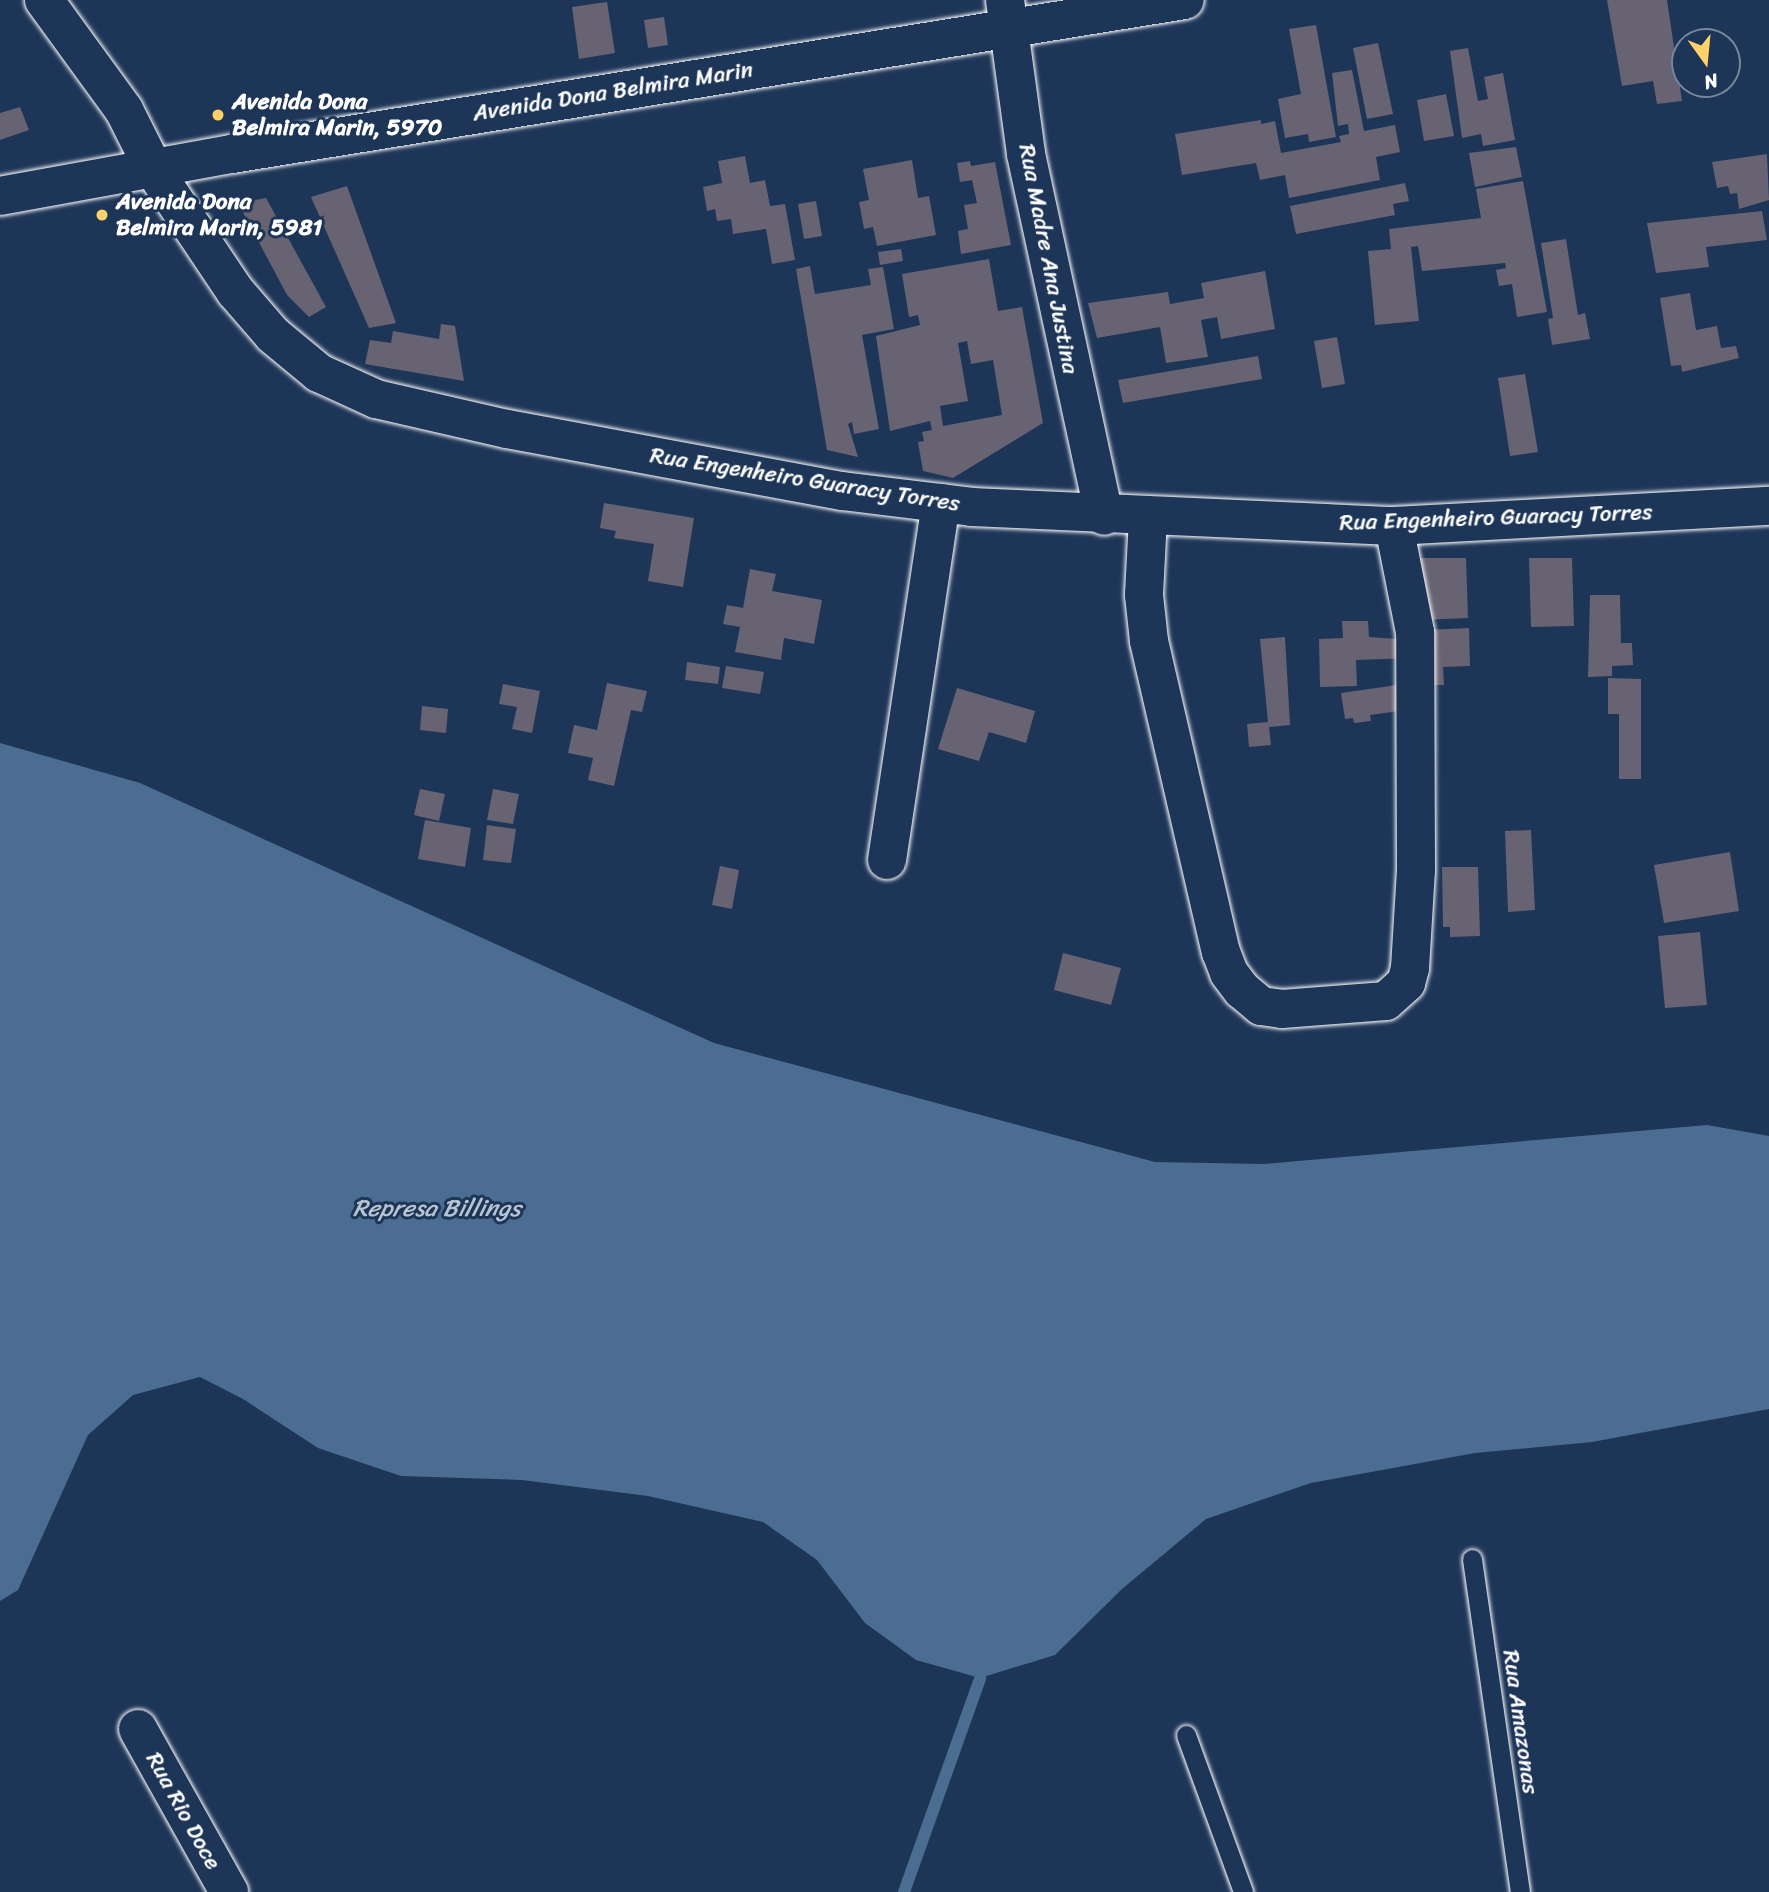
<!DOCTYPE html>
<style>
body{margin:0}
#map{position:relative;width:1769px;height:1892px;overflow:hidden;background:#1d3557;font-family:Sriracha,sans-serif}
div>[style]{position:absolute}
.water>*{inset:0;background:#4a6d91}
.stream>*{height:12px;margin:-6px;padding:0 6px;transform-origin:6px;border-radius:6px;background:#4a6d91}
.building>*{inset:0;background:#676373}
.roads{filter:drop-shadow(0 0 2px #fff) drop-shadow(0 0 2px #fff)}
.service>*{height:19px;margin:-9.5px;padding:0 9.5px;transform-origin:9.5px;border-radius:9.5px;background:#1d3557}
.minor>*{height:38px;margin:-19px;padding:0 19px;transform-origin:19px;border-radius:19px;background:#1d3557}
.secondary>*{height:38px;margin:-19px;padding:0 19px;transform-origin:19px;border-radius:19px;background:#1d3557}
.dots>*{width:19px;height:19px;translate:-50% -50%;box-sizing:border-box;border:4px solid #1d3557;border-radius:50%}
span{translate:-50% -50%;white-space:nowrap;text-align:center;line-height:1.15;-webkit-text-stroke:6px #1d3557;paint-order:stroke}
.street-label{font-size:23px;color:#fff}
.poi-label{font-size:23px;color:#fff;font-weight:700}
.left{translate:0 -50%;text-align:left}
.water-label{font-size:24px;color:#b7c5d3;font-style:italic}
.north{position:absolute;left:1671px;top:28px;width:70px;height:70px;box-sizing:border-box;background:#1d3557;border:2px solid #77869a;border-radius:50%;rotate:165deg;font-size:19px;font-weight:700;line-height:28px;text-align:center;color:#fff}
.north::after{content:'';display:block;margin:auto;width:24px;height:32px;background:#ffd166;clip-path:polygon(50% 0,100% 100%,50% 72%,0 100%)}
</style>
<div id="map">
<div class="water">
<i style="clip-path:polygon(0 743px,140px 783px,714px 1043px,1155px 1162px,1264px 1164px,1707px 1125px,1769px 1136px,1769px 1409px,1592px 1442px,1475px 1453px,1311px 1483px,1206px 1519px,1122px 1589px,1055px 1655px,980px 1678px,916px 1660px,865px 1623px,817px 1560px,763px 1522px,648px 1496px,522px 1480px,401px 1476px,318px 1448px,243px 1399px,200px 1377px,133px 1395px,88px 1435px,18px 1590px,0 1601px)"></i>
</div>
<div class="stream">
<i style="left:904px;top:1892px;width:227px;rotate:-70.4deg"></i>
</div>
<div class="building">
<i style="clip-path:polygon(1607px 0,1667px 0,1682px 101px,1657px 104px,1653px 81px,1622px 86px)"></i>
<i style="clip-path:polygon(607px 2px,615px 53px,579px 59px,572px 7px)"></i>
<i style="clip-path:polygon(664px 17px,668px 45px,648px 48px,644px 20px)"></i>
<i style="clip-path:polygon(1316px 25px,1336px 137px,1309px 142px,1308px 134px,1285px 138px,1278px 99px,1301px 94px,1289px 29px)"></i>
<i style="clip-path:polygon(1378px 43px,1393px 114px,1367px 119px,1353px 48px)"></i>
<i style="clip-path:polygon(1468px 48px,1478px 101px,1488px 99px,1484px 77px,1503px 73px,1515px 140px,1483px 146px,1481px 134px,1462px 138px,1450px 51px)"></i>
<i style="clip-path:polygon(1352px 70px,1364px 131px,1395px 125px,1400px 152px,1376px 157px,1380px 180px,1289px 198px,1285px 175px,1260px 180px,1256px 163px,1182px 175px,1175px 134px,1261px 120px,1261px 124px,1275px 121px,1281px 153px,1341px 142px,1339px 136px,1349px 134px,1348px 124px,1338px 126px,1332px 73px)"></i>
<i style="clip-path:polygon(1446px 94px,1454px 136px,1424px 141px,1417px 100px)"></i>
<i style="clip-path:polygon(20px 107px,29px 130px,0 140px,0 113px)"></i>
<i style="clip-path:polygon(1516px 147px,1522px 177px,1475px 187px,1469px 153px)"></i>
<i style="clip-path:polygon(1767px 154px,1769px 200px,1739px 209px,1737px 193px,1730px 194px,1728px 186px,1717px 188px,1712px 162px)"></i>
<i style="clip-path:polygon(745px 156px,750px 183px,765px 180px,770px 206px,785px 204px,795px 260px,772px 264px,766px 229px,733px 234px,731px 219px,717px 221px,715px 209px,707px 211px,703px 187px,722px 183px,718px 161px)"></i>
<i style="clip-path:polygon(912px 160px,918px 198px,929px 196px,936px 235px,877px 246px,873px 227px,864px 229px,859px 202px,869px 200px,863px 169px)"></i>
<i style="clip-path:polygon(970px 161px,971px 166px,995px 162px,1011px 245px,961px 254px,958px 231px,968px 229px,964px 205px,977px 203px,972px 180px,960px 182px,957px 163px)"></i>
<i style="clip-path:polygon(1523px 181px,1547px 312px,1517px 317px,1512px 284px,1499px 286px,1496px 270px,1506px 268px,1505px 263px,1422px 271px,1418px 246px,1411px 247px,1419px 321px,1375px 325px,1368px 251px,1391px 249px,1389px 229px,1481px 218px,1476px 189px)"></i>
<i style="clip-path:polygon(1405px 183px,1409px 201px,1393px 204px,1395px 215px,1296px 234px,1290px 206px)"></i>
<i style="clip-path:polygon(347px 186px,396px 323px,369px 328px,311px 197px)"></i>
<i style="clip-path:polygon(266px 198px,326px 307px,309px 317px,287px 295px,238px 203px)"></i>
<i style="clip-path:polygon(816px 201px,822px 236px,804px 239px,798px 204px)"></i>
<i style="clip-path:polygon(1762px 211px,1767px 240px,1706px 247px,1709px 267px,1656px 273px,1647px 223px)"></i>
<i style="clip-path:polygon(1566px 239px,1578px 315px,1585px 313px,1590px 339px,1552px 345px,1548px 319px,1553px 318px,1541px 243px)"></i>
<i style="clip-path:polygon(901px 249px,903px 261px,880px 265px,878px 252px)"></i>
<i style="clip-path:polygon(evenodd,989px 259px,998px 311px,1022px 307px,1043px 423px,953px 478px,923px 471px,918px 442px,924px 441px,922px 432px,932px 430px,930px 421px,890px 431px,876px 336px,920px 325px,918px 315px,909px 317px,902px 274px,989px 259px,967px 341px,971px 364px,993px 360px,1002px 415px,943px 426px,940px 406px,968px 401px,958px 343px,967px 341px)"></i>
<i style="clip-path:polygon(810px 266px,815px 294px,871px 285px,868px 269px,883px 267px,894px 329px,862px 335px,879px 429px,854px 434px,852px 422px,848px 424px,858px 457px,827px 450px,796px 269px)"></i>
<i style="clip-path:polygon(1265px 271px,1275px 329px,1221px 339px,1217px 317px,1201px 320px,1208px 357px,1166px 363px,1160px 327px,1097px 338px,1088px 303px,1168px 292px,1170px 304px,1204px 298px,1201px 283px)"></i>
<i style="clip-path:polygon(1690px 293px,1696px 330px,1717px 326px,1721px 348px,1736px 346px,1739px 358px,1682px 372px,1681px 365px,1671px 366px,1660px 298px)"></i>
<i style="clip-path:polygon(441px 324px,455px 326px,464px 381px,365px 364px,370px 340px,391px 343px,393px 331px,439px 339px)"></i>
<i style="clip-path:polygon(1337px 337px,1345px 384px,1322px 388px,1314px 341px)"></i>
<i style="clip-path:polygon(1258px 356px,1262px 379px,1123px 403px,1118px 380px)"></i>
<i style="clip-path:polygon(1525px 374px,1538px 452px,1510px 456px,1498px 378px)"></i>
<i style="clip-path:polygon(604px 503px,694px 518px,683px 587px,648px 581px,654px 544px,614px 538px,616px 531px,600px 528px)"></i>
<i style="clip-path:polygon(1418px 558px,1466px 558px,1468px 618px,1420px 620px)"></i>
<i style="clip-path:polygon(1529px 558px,1572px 558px,1574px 626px,1531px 627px)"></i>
<i style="clip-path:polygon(750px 569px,776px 574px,772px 591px,822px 600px,814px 644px,784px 638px,781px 660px,735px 652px,740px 627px,723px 624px,727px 605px,743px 608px)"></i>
<i style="clip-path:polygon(1590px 595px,1620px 595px,1621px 643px,1632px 643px,1633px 665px,1612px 666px,1612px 676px,1588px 677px)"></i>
<i style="clip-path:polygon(1342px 621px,1368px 621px,1369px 637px,1411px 640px,1412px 658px,1356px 660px,1357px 686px,1320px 687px,1319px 639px,1343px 638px)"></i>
<i style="clip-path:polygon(1469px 628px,1470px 666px,1443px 667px,1444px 685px,1428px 685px,1426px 630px)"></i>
<i style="clip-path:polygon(1285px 637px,1290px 725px,1269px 727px,1271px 745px,1249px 747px,1247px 724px,1268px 722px,1260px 639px)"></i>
<i style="clip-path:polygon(687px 662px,720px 667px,718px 684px,685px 680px)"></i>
<i style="clip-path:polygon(726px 666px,764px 672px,760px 694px,722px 688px)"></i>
<i style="clip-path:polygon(1608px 678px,1641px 679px,1641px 779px,1619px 779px,1619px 714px,1608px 714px)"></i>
<i style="clip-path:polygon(607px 683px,647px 691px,642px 712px,631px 710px,614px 786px,588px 780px,593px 758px,568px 753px,574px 725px,597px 730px)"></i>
<i style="clip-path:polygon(503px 684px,540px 691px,532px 733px,512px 729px,517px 707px,499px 704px)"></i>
<i style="clip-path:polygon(1397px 685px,1399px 711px,1370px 715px,1371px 721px,1354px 723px,1353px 718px,1345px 719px,1341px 693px)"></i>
<i style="clip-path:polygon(957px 688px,1035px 711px,1026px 743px,989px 732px,979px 761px,938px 749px)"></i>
<i style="clip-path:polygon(422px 706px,448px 709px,446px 733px,420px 730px)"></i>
<i style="clip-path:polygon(420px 789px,445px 794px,439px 821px,414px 815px)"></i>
<i style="clip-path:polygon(493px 789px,519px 794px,513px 824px,487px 820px)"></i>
<i style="clip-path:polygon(425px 820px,471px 828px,465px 867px,418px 859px)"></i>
<i style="clip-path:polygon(487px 825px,516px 829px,511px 863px,483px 860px)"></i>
<i style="clip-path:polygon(1531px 830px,1535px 910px,1508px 912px,1505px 831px)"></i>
<i style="clip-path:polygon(1730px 852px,1739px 911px,1664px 923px,1654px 865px)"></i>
<i style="clip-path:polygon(720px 866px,739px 870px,732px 909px,712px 905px)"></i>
<i style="clip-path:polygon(1442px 867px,1478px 867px,1480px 936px,1450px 937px,1450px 927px,1443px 927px)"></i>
<i style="clip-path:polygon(1700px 932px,1707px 1005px,1665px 1008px,1658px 936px)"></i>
<i style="clip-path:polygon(1063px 953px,1121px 968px,1111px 1005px,1054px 990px)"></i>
</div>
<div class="roads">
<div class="service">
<i style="left:1472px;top:1559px;width:336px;rotate:81.8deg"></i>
<i style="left:1186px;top:1735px;width:167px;rotate:70deg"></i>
</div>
<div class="minor">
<i style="left:44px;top:0;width:136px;rotate:54deg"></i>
<i style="left:124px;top:110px;width:67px;rotate:63.4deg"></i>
<i style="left:154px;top:170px;width:146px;rotate:56.2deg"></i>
<i style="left:235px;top:291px;width:58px;rotate:49.2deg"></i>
<i style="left:273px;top:335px;width:60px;rotate:39.6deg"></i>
<i style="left:319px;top:373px;width:63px;rotate:24.5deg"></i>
<i style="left:376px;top:399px;width:134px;rotate:12.9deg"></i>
<i style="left:507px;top:429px;width:341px;rotate:10.5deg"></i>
<i style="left:842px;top:491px;width:131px;rotate:7deg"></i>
<i style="left:972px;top:507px;width:422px;rotate:2.6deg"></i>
<i style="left:1394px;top:526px;width:376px;rotate:-3.1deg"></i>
<i style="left:1005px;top:0;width:155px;rotate:82.2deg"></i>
<i style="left:1026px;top:154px;width:370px;rotate:77.8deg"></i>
<i style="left:1148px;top:518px;width:77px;rotate:93deg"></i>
<i style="left:1144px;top:595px;width:46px;rotate:83.8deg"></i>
<i style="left:1149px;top:641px;width:319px;rotate:77deg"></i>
<i style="left:1221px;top:952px;width:22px;rotate:69deg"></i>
<i style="left:1229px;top:973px;width:21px;rotate:53deg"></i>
<i style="left:1242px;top:990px;width:25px;rotate:40deg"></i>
<i style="left:1261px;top:1006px;width:21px;rotate:8deg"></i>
<i style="left:1282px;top:1009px;width:104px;rotate:-4.4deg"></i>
<i style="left:1386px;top:1001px;width:27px;rotate:-42deg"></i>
<i style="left:1406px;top:983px;width:16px;rotate:-75deg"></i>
<i style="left:1410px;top:968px;width:98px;rotate:-86.5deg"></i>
<i style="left:1416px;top:870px;width:238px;rotate:-90.2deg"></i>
<i style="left:1415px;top:632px;width:108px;rotate:-101.2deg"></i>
<i style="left:887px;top:860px;width:361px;rotate:-81.4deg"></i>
<i style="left:138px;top:1729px;width:187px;rotate:60.8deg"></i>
</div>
<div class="secondary">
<i style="left:0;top:196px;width:236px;rotate:-10.3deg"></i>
<i style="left:232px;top:154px;width:965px;rotate:-9.18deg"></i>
</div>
</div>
<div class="dots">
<i style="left:218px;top:115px;background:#ffd166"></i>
<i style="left:102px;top:215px;background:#ffd166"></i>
</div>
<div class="street-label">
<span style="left:613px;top:92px;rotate:-9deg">Avenida Dona Belmira Marin</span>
<span style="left:1048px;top:259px;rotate:79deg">Rua Madre Ana Justina</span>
<span style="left:805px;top:480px;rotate:9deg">Rua Engenheiro Guaracy Torres</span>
<span style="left:1496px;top:518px;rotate:-2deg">Rua Engenheiro Guaracy Torres</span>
<span style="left:1520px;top:1722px;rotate:82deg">Rua Amazonas</span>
<span style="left:183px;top:1811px;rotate:61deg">Rua Rio Doce</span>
</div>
<div class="poi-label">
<span class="left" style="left:232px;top:115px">Avenida Dona<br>Belmira Marin, 5970</span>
<span class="left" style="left:116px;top:215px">Avenida Dona<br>Belmira Marin, 5981</span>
</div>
<div class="water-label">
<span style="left:437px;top:1209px">Represa Billings</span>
</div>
<div class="north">N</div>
</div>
